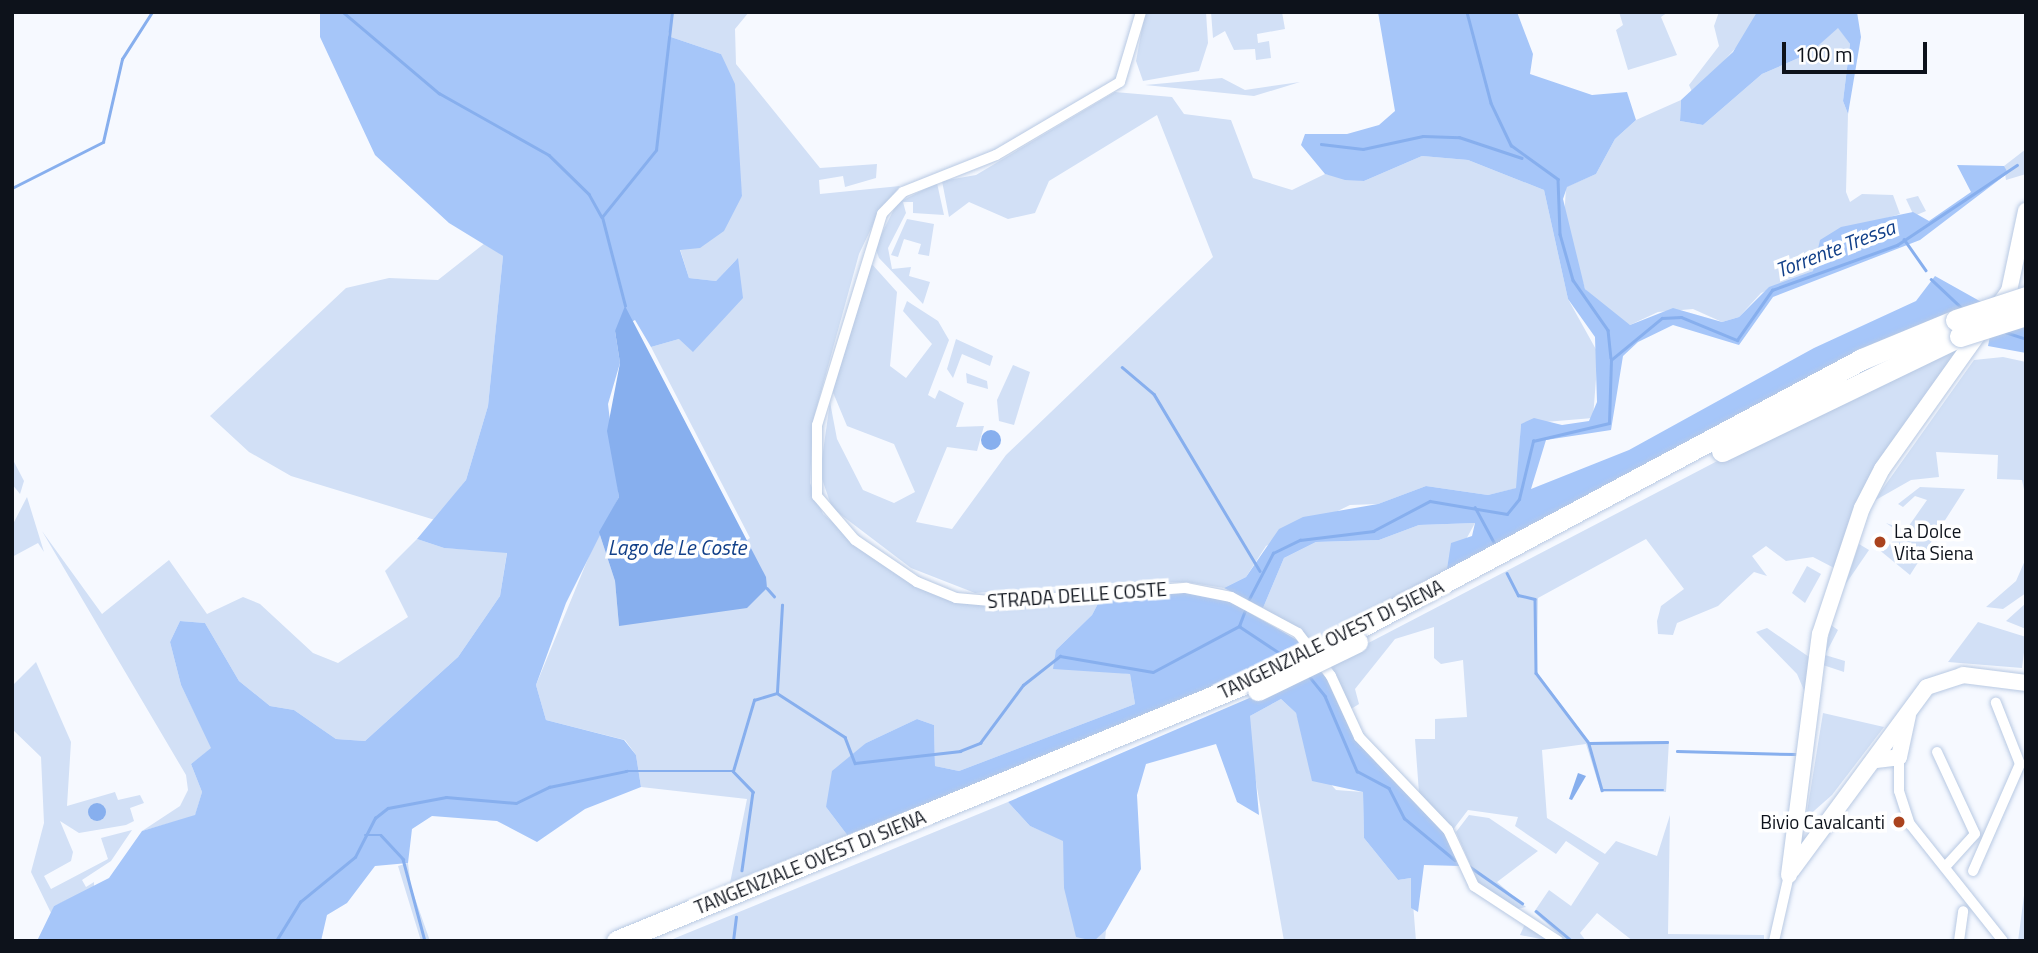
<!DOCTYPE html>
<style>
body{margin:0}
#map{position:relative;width:2038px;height:953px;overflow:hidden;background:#f6f9ff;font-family:"Titillium Web",sans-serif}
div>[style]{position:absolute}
.green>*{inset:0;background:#d2e0f6}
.forest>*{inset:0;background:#a6c6f9}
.water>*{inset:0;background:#87afee}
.round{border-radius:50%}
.stream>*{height:2.5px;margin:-1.25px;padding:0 1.25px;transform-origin:1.25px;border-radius:1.25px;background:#87afee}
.roads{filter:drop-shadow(0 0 2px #b8c9e3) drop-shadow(0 0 2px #b8c9e3)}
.street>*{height:10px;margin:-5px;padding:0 5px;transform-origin:5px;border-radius:5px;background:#fff}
.secondary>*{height:16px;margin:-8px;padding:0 8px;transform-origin:8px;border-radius:8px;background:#fff}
.highway>*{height:21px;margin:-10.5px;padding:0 10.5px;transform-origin:10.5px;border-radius:10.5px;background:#fff}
.bridges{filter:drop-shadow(0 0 2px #b8c9e3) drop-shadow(0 0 2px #b8c9e3)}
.highway-bridge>*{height:21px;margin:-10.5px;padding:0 10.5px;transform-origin:10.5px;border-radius:10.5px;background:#fff}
.dots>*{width:19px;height:19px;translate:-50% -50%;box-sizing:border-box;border:4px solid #fff;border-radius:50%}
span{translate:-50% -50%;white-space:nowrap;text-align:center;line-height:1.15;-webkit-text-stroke:7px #fff;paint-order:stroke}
.poi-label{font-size:19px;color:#0d121b}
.left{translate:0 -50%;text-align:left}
.right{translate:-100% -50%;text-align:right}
.street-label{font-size:19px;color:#0d121b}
.water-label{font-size:21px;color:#124089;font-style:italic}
.frame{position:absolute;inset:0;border:14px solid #0d121b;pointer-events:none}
.scale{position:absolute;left:1782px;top:42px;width:145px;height:32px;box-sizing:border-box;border:4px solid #0d121b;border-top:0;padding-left:9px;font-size:21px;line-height:24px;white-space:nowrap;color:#0d121b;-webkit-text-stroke:5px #fff;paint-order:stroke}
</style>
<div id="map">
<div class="green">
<i style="clip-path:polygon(674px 12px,749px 12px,735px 29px,736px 64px,820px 168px,877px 164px,876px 178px,845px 187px,843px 176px,819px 180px,820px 194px,900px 186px,879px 212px,859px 254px,813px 421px,810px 483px,823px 514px,885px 566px,946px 599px,1103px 594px,1092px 615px,1056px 650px,1102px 670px,1130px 674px,1135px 704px,959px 771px,935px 766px,934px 725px,917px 719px,866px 743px,826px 807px,851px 840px,729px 888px,747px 799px,641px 787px,636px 755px,625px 740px,546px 720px,536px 685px,599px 532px,615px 581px,619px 626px,750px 538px,651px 347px,679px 339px,737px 259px,716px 281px,689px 278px,680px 249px,742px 196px,721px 54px,668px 36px)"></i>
<i style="clip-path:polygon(1145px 12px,1206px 12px,1208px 43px,1199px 71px,1143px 81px,1136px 61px)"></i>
<i style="clip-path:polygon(1211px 12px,1282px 12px,1285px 29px,1257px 34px,1258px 43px,1269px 41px,1271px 58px,1256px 60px,1255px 49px,1234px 50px,1225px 31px,1213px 38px)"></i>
<i style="clip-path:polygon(1619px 12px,1668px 12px,1661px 17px,1677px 55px,1628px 70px,1616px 30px,1623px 25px)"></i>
<i style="clip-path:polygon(1719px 12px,1757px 12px,1745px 38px,1693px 94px,1689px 85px,1719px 46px,1714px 26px)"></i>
<i style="clip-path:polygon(1838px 27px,1850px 44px,1843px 101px,1848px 114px,1846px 192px,1850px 202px,1862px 194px,1893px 195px,1900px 214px,1863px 225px,1821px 255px,1813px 271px,1761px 293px,1739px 317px,1722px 322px,1693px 309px,1658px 312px,1630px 325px,1620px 322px,1585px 289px,1564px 221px,1566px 187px,1596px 174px,1615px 139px,1636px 120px,1681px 100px,1680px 121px,1703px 125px,1762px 74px,1810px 53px)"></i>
<i style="clip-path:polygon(1222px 78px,1245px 90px,1300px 82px,1254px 96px,1145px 85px)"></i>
<i style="clip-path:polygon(1115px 92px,1172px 97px,1184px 114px,1231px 120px,1253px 178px,1292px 190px,1325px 174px,1364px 181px,1422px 156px,1468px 160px,1544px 190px,1568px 299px,1598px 353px,1593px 418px,1521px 424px,1517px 488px,1488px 495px,1426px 486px,1378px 504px,1350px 505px,1266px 546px,1246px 577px,1224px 588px,1186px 582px,1100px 583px,975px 593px,911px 568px,832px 508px,820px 473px,830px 402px,837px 439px,863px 490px,894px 503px,915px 492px,894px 444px,847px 426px,832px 390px,870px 262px,897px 292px,890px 366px,906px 378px,932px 344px,903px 311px,907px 301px,938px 321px,949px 340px,928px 395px,935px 399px,939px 390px,964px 403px,956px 427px,984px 426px,977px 451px,947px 447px,916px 522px,952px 529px,1006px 455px,1213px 257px,1157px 115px,1049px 181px,1035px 213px,1008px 219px,969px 202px,949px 217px,942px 181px,976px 175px)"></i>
<i style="clip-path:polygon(2026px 149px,2026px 174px,2006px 180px,2004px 166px)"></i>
<i style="clip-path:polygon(937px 183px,944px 215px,913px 213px,913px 202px,903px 202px,906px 213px,888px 248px,892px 269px,911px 267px,909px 276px,930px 282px,923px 304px,879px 258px,875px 247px,897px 203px)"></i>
<i style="clip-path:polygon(1918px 196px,1926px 211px,1914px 216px,1906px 199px)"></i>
<i style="clip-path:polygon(907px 219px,934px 224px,929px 256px,918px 254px,921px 244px,904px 239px,898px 257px,891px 255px)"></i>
<i style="clip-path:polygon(485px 243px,503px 256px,488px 406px,466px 480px,435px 520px,291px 476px,249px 452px,210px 416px,346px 288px,389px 278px,438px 280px)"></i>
<i style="clip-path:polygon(1974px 337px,1876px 467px,1838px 570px,1813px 557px,1786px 561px,1766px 546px,1752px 556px,1767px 576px,1754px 572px,1718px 606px,1677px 623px,1673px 635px,1658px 634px,1657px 621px,1661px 606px,1684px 589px,1646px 539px,1538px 598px,1537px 672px,1589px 742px,1669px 741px,1666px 792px,1601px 792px,1586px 744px,1542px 750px,1547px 818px,1605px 854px,1616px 841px,1657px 856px,1670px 815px,1668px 934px,1764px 935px,1764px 941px,1633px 941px,1597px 913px,1580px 933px,1586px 941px,1566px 941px,1534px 912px,1549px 890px,1571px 906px,1599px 863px,1566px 841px,1556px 854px,1515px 826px,1518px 817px,1468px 810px,1452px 831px,1419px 793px,1415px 739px,1435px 739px,1435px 719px,1467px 717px,1463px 660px,1441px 664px,1434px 658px,1434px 627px,1395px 639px,1355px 689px,1359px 704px,1351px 709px,1330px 663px,1727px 456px)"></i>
<i style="clip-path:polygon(956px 339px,993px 356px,990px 366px,962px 354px,953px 378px,947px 369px)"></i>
<i style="clip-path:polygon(2003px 357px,2026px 362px,2026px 499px,2022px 480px,1997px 479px,1998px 455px,1936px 452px,1939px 477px,1911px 480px,1874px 501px,1974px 360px)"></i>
<i style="clip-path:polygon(1013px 365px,1030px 372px,1014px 425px,999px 421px,997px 400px)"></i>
<i style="clip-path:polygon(966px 373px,987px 381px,988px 389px,967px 383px)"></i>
<i style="clip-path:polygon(12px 458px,24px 481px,20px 494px,12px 484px)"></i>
<i style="clip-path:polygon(1920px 487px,1965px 489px,1910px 575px,1872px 544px,1883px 551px,1892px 542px,1899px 532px,1886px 523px,1906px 530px,1927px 500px,1915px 496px,1903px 507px,1898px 504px)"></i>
<i style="clip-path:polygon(27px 497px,44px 552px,38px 543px,12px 557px,12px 526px)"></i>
<i style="clip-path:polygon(1475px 523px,1446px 576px,1316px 643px,1263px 608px,1284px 558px,1316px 542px,1379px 540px,1419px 525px)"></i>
<i style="clip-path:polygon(42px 531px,102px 614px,169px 560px,207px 614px,243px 597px,260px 604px,313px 653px,338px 663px,408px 617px,385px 571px,417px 539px,444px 548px,507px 552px,500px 596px,458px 657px,365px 741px,336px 739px,294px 710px,270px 706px,239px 681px,205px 623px,180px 621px,170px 642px,181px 685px,212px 748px,191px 764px,202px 792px,195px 816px,142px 831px,180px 806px,188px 790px,186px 775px)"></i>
<i style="clip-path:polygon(1859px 544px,1869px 550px,1845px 585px)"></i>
<i style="clip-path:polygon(2026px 558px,2026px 593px,2003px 609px,1986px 607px,2016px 581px)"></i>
<i style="clip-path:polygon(1807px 566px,1821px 574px,1805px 603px,1792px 593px)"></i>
<i style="clip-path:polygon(2026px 603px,2026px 629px,2006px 621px)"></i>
<i style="clip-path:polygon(1978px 622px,2026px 637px,2022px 668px,1948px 662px)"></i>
<i style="clip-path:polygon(1831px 625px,1838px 630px,1825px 655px,1845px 661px,1844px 672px,1823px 665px)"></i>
<i style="clip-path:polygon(1767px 628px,1812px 659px,1806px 695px,1797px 674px,1756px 632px)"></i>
<i style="clip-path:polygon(36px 662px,71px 742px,67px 806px,115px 792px,118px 800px,140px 795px,144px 803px,130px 808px,134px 821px,126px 825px,79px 833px,60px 821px,73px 852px,71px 861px,44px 876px,51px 889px,108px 859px,101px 838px,132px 830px,111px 861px,82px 880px,86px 887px,94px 882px,94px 888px,54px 906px,52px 915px,31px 872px,44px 823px,41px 757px,12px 729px,12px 686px)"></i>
<i style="clip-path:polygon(1281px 699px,1296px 713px,1313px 765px,1336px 790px,1363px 792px,1364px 838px,1398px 880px,1411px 878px,1416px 941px,1284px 941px,1250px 748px,1250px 716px)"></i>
<i style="clip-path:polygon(1823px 713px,1884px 727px,1832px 795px,1806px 818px)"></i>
<i style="clip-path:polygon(1008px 802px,1030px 826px,1063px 840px,1069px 904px,1094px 940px,1106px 930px,1105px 941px,668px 941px)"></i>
<i style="clip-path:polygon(1469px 815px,1489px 818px,1538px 851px,1497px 882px,1526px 907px,1517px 909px,1480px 887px,1456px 832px)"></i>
<i style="clip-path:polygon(408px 863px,411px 887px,430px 941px,421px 941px,398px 866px)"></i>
<i style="clip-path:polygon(2026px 880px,2026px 941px,2018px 941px,2020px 926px)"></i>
<i style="clip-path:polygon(1525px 924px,1552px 941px,1520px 935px)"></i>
</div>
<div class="forest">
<i style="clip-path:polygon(320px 12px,674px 12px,668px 36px,721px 54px,735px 84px,742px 196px,724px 231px,700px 248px,680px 250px,689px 278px,716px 281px,738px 258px,743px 298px,693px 352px,679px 339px,651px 347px,635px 320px,615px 331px,620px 363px,608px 404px,619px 497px,566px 603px,536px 685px,546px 720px,624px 740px,636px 755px,641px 787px,585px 809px,537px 842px,497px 821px,432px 816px,412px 829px,408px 863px,375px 866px,347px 903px,327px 915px,321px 941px,37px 941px,54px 906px,109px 878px,142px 831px,195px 815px,202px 792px,191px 764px,211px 748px,181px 685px,170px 642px,180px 621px,205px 623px,239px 681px,270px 706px,294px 710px,336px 739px,365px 741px,458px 657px,500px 596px,507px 553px,444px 548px,417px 539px,466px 480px,488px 406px,503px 256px,449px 223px,375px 155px,320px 37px)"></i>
<i style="clip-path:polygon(1378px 12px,1517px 12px,1533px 54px,1530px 74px,1592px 95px,1627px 92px,1636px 120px,1615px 139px,1596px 174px,1567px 187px,1563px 199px,1585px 289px,1630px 325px,1673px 308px,1722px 322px,1739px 317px,1769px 287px,1813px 271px,1820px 240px,1841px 227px,1913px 212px,1929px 221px,1971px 192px,1957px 165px,2004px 166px,2008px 173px,1920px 240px,1773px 297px,1739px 345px,1673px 325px,1638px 342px,1623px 356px,1611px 430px,1546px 440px,1531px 489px,1629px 450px,1814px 348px,1916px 301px,1935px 276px,1985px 304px,1446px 576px,1451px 543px,1472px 536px,1475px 523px,1419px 525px,1379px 540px,1316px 542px,1284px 558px,1263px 608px,1224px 588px,1246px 577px,1279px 529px,1303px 517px,1378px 504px,1426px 486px,1488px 495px,1516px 488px,1521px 424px,1534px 418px,1562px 425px,1589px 421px,1597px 402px,1595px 337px,1568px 299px,1544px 190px,1468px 160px,1422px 156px,1364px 181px,1345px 180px,1325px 174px,1301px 145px,1305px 134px,1347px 134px,1379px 125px,1395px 111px)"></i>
<i style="clip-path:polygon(1757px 12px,1857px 12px,1861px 37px,1848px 114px,1843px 101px,1850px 44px,1838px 28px,1810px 53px,1762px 74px,1703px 125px,1680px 121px,1681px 100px,1733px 52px)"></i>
<i style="clip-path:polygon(2026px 321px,2026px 353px,1988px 346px,1990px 336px)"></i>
<i style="clip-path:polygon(1186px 591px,1222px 597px,1309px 647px,851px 840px,826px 807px,832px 771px,866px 743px,917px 719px,934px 725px,935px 766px,959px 771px,1135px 704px,1130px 674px,1053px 669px,1056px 650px,1092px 615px,1103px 594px)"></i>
<i style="clip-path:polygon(1321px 667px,1355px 740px,1444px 832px,1460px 866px,1424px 865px,1418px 912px,1411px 908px,1411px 878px,1398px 880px,1364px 838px,1363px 792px,1312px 781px,1296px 713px,1281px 699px,1250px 716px,1259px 815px,1237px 802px,1216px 744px,1146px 764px,1137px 795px,1141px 869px,1106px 930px,1094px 941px,1076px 937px,1064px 888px,1063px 841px,1030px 826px,1008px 802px)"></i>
</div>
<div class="water">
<i style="clip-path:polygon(625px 306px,766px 577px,767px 588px,747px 608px,619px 626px,615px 581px,599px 532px,619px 497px,607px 431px,620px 363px,615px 331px)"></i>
<i class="round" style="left:981px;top:430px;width:20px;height:20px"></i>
<i style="clip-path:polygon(1578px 773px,1586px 776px,1572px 800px,1569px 799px)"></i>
<i class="round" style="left:88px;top:803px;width:18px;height:18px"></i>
</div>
<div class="stream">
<i style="left:343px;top:12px;width:126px;rotate:40.2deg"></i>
<i style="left:439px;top:93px;width:126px;rotate:29.4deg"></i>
<i style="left:549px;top:155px;width:56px;rotate:44.3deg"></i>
<i style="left:589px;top:194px;width:26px;rotate:61deg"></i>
<i style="left:1467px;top:12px;width:94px;rotate:75.2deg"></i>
<i style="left:1491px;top:103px;width:47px;rotate:64.5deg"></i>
<i style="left:1511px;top:145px;width:58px;rotate:35.9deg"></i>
<i style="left:1558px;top:179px;width:55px;rotate:87.9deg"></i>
<i style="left:1560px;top:234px;width:48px;rotate:74.2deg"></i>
<i style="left:1573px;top:280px;width:61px;rotate:55deg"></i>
<i style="left:1608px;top:330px;width:28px;rotate:84deg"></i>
<i style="left:1321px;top:144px;width:42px;rotate:6.8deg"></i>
<i style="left:1363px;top:149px;width:61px;rotate:-12.2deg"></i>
<i style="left:1423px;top:136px;width:36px;rotate:2deg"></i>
<i style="left:1459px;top:137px;width:66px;rotate:18.4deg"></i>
<i style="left:12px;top:188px;width:102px;rotate:-26.8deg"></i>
<i style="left:103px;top:142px;width:85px;rotate:-77.1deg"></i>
<i style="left:122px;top:59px;width:56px;rotate:-57.4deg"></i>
<i style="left:1904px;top:239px;width:38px;rotate:55deg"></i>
<i style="left:1931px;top:279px;width:44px;rotate:43.2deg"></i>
<i style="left:625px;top:306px;width:92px;rotate:-104.5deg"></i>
<i style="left:602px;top:217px;width:86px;rotate:-51.1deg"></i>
<i style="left:656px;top:150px;width:139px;rotate:-83.4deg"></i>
<i style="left:2002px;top:331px;width:25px;rotate:18deg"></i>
<i style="left:1122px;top:367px;width:42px;rotate:40.2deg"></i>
<i style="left:1154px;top:394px;width:206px;rotate:59.1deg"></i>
<i style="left:1475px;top:507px;width:42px;rotate:61.6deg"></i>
<i style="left:1507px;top:573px;width:25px;rotate:63deg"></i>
<i style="left:1518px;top:595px;width:17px;rotate:13deg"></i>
<i style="left:1535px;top:599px;width:74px;rotate:89.2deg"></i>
<i style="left:1536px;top:673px;width:88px;rotate:52.9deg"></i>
<i style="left:1589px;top:743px;width:78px;rotate:-0.7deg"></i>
<i style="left:767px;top:588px;width:11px;rotate:49deg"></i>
<i style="left:1248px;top:601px;width:54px;rotate:-62.5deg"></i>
<i style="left:1273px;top:553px;width:30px;rotate:-26deg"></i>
<i style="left:1300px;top:540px;width:74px;rotate:-7deg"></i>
<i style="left:1373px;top:531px;width:64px;rotate:-27.8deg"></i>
<i style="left:1430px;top:501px;width:78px;rotate:9.6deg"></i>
<i style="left:1507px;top:514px;width:19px;rotate:-51deg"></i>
<i style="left:1519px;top:499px;width:60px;rotate:-76.4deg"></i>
<i style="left:1533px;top:441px;width:78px;rotate:-13.3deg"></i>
<i style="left:1609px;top:423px;width:63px;rotate:-88.2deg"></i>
<i style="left:1611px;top:360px;width:66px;rotate:-39.5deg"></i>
<i style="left:1662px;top:318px;width:19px;rotate:-3deg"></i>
<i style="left:1681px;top:317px;width:61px;rotate:22.3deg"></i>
<i style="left:1737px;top:340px;width:61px;rotate:-55deg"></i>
<i style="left:1772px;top:290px;width:133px;rotate:-19.8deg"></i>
<i style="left:1897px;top:245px;width:144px;rotate:-33.7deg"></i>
<i style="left:1239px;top:626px;width:65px;rotate:33.7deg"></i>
<i style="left:1309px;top:676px;width:26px;rotate:51deg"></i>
<i style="left:1325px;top:696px;width:82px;rotate:66.9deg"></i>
<i style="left:1357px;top:771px;width:36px;rotate:28deg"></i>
<i style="left:1389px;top:788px;width:34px;rotate:63deg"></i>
<i style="left:1404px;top:818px;width:66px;rotate:39.5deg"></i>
<i style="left:777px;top:692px;width:87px;rotate:-86.7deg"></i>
<i style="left:1589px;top:744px;width:48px;rotate:74.2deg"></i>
<i style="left:1602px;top:790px;width:61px"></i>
<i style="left:1677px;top:751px;width:118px;rotate:1.5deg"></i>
<i style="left:733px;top:771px;width:29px;rotate:46deg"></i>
<i style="left:753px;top:792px;width:79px;rotate:98deg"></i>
<i style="left:365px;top:835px;width:16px"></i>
<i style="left:381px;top:835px;width:33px;rotate:47deg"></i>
<i style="left:403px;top:859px;width:85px;rotate:75deg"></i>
<i style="left:1469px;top:866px;width:65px;rotate:34.9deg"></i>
<i style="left:1536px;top:911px;width:47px;rotate:39.8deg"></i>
<i style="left:276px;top:941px;width:46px;rotate:-58.4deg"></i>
<i style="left:300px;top:902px;width:71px;rotate:-39.3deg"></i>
<i style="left:355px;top:857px;width:44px;rotate:-62.9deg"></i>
<i style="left:375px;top:818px;width:16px;rotate:-38deg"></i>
<i style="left:388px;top:808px;width:59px;rotate:-10.7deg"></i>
<i style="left:446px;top:797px;width:70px;rotate:4.9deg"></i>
<i style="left:516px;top:803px;width:37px;rotate:-26deg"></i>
<i style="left:549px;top:787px;width:79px;rotate:-11.7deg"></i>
<i style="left:626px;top:771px;width:107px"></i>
<i style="left:733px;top:771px;width:74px;rotate:-73.5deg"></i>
<i style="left:754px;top:700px;width:24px;rotate:-17deg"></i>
<i style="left:777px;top:693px;width:81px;rotate:32.9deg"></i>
<i style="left:845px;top:737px;width:28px;rotate:69deg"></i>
<i style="left:855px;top:763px;width:106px;rotate:-6.5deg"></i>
<i style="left:960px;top:751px;width:22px;rotate:-22deg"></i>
<i style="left:980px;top:743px;width:72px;rotate:-53.4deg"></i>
<i style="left:1023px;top:685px;width:47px;rotate:-38.1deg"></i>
<i style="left:1060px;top:656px;width:94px;rotate:9.8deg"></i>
<i style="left:1153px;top:672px;width:98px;rotate:-28.1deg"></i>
<i style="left:1239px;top:626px;width:17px;rotate:-69deg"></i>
<i style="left:733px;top:941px;width:24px;rotate:-83deg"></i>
</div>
<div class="roads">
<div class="street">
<i style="left:1141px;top:12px;width:73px;rotate:106.7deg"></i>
<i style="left:1120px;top:82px;width:144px;rotate:149.5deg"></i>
<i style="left:996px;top:155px;width:100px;rotate:158.3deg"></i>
<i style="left:903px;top:192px;width:30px;rotate:134deg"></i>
<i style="left:882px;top:214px;width:221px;rotate:107.1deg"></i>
<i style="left:817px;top:425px;width:71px;rotate:90deg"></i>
<i style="left:817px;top:496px;width:58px;rotate:49.2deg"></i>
<i style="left:855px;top:540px;width:75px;rotate:34.1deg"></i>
<i style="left:917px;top:582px;width:42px;rotate:22.3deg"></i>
<i style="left:956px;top:598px;width:46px;rotate:5deg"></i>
<i style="left:1002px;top:602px;width:185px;rotate:-4.4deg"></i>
<i style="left:1186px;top:588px;width:46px;rotate:11.3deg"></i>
<i style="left:1231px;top:597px;width:76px;rotate:28.2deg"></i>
<i style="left:1298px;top:633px;width:54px;rotate:52.5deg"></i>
<i style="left:1331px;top:676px;width:67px;rotate:65.3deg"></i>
<i style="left:1359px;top:737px;width:129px;rotate:46.3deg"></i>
<i style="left:1448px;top:830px;width:62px;rotate:65.1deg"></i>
<i style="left:1474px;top:886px;width:100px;rotate:33.2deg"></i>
<i style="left:1937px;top:752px;width:90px;rotate:65.1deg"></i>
<i style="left:1975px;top:834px;width:45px;rotate:132.3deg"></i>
<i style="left:1899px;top:757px;width:34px;rotate:90deg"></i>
<i style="left:1899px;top:791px;width:35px;rotate:72deg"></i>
<i style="left:1910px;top:824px;width:149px;rotate:51.5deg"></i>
<i style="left:1973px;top:871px;width:117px;rotate:-66.3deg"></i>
<i style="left:2020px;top:764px;width:66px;rotate:-111.5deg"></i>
<i style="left:1774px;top:941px;width:68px;rotate:-77.2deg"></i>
<i style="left:1959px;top:941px;width:30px;rotate:-82deg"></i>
</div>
<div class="secondary">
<i style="left:1876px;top:760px;width:23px;rotate:-7deg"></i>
<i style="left:1899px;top:757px;width:43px;rotate:-77.9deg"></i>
<i style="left:1792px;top:870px;width:227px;rotate:-53.6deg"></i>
<i style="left:1927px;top:687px;width:38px;rotate:-18deg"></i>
<i style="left:1963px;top:675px;width:64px;rotate:7.2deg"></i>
<i style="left:1789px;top:875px;width:243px;rotate:-82.7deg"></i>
<i style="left:1820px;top:634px;width:133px;rotate:-71.6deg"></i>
<i style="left:1862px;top:508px;width:44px;rotate:-62.9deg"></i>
<i style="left:1882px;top:469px;width:219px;rotate:-54.5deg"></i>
<i style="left:2009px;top:291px;width:82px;rotate:-78deg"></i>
</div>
<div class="highway">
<i style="left:1722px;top:451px;width:264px;rotate:-25.8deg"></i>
<i style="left:1351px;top:632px;width:579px;rotate:-28.11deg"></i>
<i style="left:1862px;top:359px;width:102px;rotate:-22.5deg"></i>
<i style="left:617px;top:941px;width:687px;rotate:-22.31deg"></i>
</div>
</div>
<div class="bridges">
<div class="highway-bridge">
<i style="left:1956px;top:320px;width:74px;rotate:-18.2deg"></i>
<i style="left:1960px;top:336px;width:69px;rotate:-17.7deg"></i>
<i style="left:1258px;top:690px;width:110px;rotate:-25.9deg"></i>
</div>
</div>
<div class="dots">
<i style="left:1880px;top:542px;background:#aa431e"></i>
<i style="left:1899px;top:822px;background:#aa431e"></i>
</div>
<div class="poi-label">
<span class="left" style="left:1894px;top:542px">La Dolce<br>Vita Siena</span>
<span class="right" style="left:1885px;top:822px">Bivio Cavalcanti</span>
</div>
<div class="street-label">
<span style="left:1077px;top:595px;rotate:-4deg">STRADA DELLE COSTE</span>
<span style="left:1331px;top:639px;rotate:-26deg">TANGENZIALE OVEST DI SIENA</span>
<span style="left:810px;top:862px;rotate:-22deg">TANGENZIALE OVEST DI SIENA</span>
</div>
<div class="water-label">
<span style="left:1835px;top:248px;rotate:-21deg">Torrente Tressa</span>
<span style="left:677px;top:547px">Lago de Le Coste</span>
</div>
<div class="frame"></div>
<div class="scale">100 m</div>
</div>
